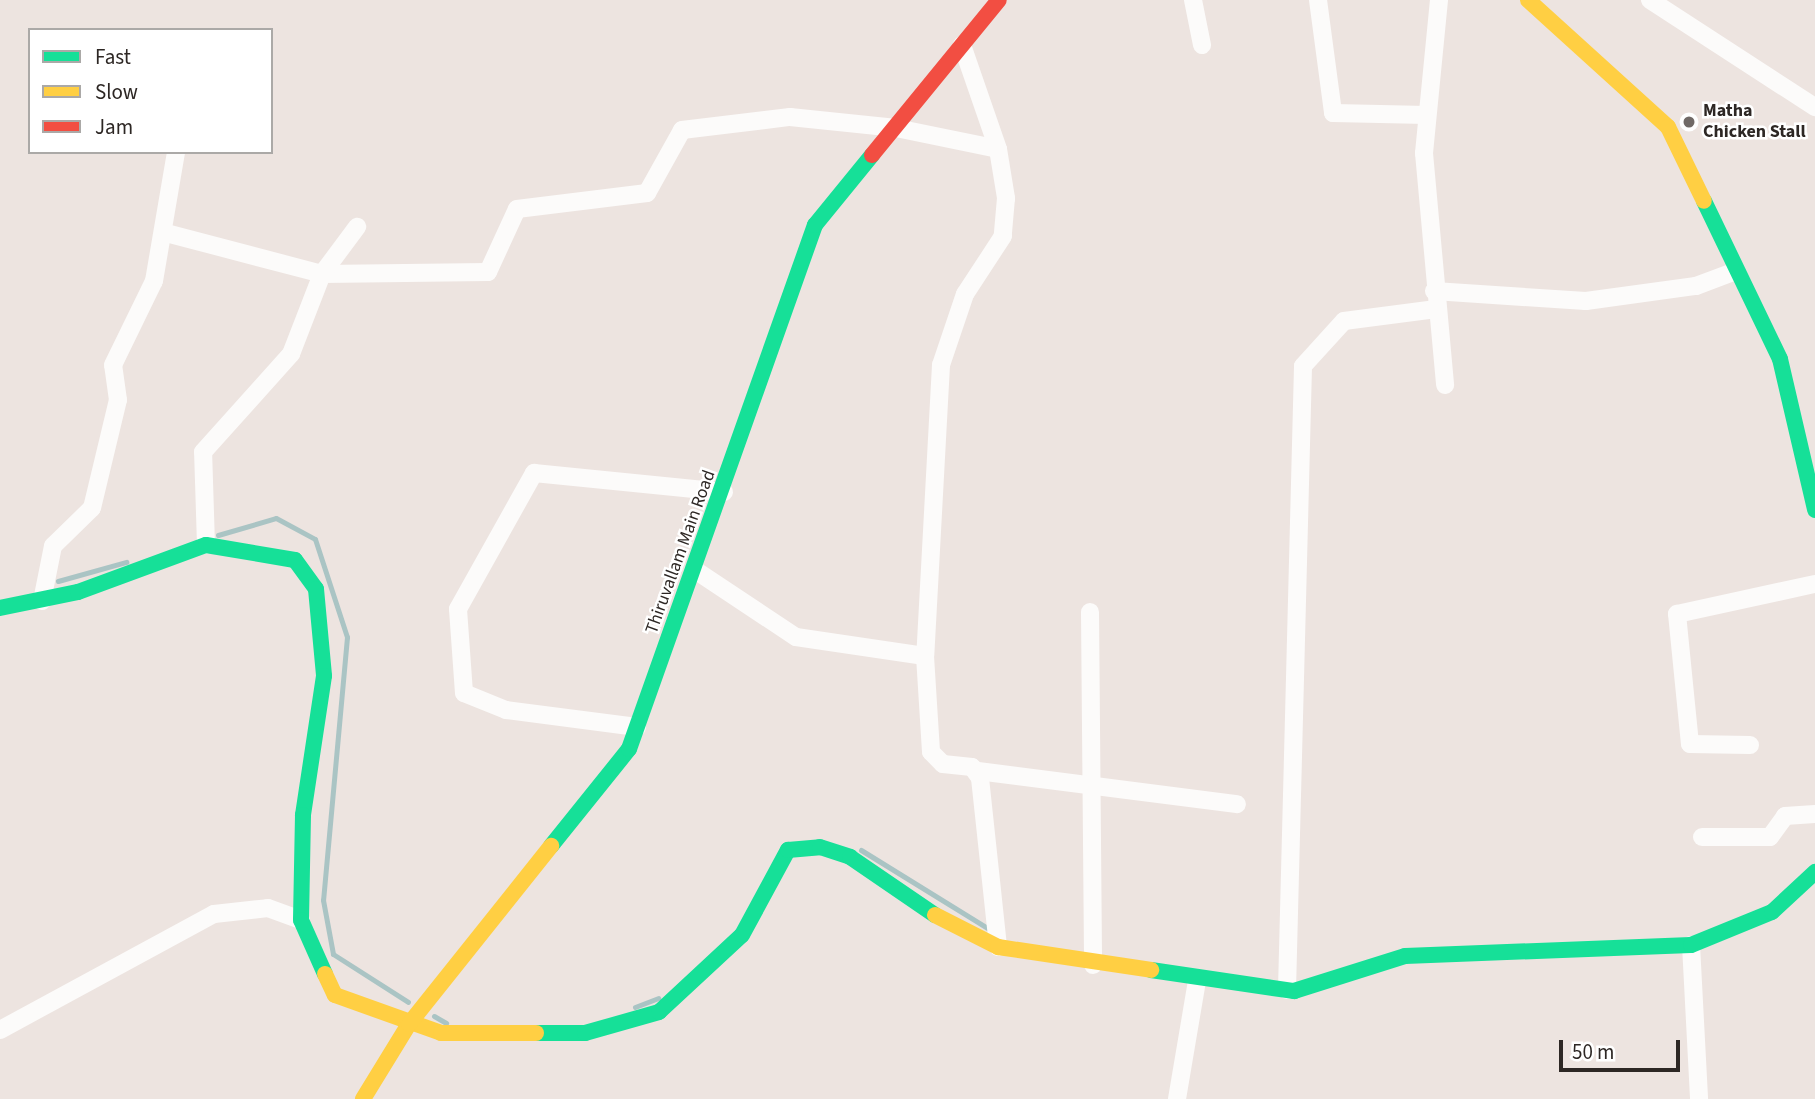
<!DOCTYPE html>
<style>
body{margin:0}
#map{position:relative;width:1815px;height:1099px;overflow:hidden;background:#ede4e0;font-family:"Source Sans 3",sans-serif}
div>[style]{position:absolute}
.stream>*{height:5px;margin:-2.5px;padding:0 2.5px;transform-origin:2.5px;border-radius:2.5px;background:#aac4c4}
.street>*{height:18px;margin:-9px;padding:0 9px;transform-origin:9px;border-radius:9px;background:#fcfbfa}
.fast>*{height:16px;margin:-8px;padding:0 8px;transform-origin:8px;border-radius:8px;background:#16e098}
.slow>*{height:16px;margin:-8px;padding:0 8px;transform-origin:8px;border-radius:8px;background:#ffcf43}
.jam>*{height:16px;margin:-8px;padding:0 8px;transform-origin:8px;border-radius:8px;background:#f24e42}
.dots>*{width:19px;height:19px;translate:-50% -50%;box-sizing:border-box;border:4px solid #fff;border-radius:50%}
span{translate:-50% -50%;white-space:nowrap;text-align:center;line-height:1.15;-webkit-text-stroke:5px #fff;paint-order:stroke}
.poi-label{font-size:18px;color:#2d2724;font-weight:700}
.left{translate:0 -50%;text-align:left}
.street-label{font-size:18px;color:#2d2724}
.legend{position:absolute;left:28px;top:28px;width:245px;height:126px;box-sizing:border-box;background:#fff;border:2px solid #aba9a7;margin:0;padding:9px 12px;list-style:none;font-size:21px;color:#2d2724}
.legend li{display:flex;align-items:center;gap:14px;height:35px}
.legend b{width:35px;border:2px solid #aba9a7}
.scale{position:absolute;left:1559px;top:1040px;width:121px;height:32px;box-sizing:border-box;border:4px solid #2d2724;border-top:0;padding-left:9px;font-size:21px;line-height:24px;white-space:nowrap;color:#2d2724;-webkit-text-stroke:5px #fff;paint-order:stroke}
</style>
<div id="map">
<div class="stream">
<i style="left:218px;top:535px;width:60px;rotate:-16.3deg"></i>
<i style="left:276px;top:518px;width:44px;rotate:28.3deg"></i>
<i style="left:315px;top:539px;width:103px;rotate:71.9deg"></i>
<i style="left:347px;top:637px;width:264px;rotate:95.2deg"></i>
<i style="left:323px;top:900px;width:55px;rotate:79.5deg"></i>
<i style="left:333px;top:954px;width:89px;rotate:32.6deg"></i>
<i style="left:58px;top:581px;width:71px;rotate:-15.6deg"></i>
<i style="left:861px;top:850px;width:154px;rotate:31.7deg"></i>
<i style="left:635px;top:1007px;width:25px;rotate:-21deg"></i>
<i style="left:434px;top:1016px;width:14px;rotate:30deg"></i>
</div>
<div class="street">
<i style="left:1193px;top:0;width:46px;rotate:78.7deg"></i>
<i style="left:1318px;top:0;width:114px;rotate:82.4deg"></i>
<i style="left:1333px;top:113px;width:94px;rotate:1.2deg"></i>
<i style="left:1439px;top:0;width:154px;rotate:95.6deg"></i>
<i style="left:1424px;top:153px;width:233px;rotate:84.8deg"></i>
<i style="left:1650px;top:0;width:197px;rotate:33deg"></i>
<i style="left:962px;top:45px;width:110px;rotate:70.9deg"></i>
<i style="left:998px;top:149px;width:50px;rotate:80.7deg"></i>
<i style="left:1006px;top:198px;width:38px;rotate:95deg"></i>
<i style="left:1003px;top:236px;width:69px;rotate:123.2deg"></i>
<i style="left:965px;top:294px;width:75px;rotate:108.7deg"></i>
<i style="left:941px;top:365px;width:291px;rotate:93.1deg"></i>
<i style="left:925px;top:656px;width:96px;rotate:86.4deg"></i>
<i style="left:931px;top:752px;width:17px;rotate:45deg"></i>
<i style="left:943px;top:764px;width:29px;rotate:6deg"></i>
<i style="left:972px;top:767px;width:14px;rotate:54deg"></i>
<i style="left:980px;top:778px;width:170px;rotate:83.9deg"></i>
<i style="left:166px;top:233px;width:161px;rotate:14.7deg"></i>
<i style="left:322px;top:274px;width:166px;rotate:-0.7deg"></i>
<i style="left:488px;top:272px;width:69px;rotate:-65.3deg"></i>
<i style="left:517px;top:209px;width:131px;rotate:-7deg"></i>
<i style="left:647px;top:193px;width:72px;rotate:-60.9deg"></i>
<i style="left:682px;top:130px;width:109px;rotate:-6.9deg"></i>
<i style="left:790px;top:117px;width:107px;rotate:5.9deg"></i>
<i style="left:896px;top:128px;width:104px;rotate:11.6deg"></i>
<i style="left:1434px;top:291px;width:152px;rotate:3.8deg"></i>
<i style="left:1586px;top:301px;width:111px;rotate:-7.8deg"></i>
<i style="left:1696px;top:286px;width:43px;rotate:-20.6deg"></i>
<i style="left:206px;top:545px;width:93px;rotate:-91.8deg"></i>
<i style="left:203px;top:452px;width:132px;rotate:-48.1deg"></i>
<i style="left:291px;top:354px;width:86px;rotate:-68.8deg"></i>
<i style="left:322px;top:274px;width:59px;rotate:-53.3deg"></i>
<i style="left:695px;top:570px;width:121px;rotate:33.6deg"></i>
<i style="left:796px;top:637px;width:130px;rotate:8.4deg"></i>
<i style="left:42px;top:601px;width:56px;rotate:-78.7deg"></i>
<i style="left:53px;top:546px;width:54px;rotate:-44.3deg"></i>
<i style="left:92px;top:508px;width:111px;rotate:-76.5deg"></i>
<i style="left:118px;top:400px;width:35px;rotate:-98deg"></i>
<i style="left:113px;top:365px;width:93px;rotate:-64deg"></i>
<i style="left:154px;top:281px;width:131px;rotate:-80.3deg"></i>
<i style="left:1090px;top:612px;width:353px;rotate:89.5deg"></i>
<i style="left:637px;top:727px;width:132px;rotate:-172.6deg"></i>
<i style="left:506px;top:710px;width:45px;rotate:-158deg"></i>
<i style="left:464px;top:693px;width:84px;rotate:-94.1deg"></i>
<i style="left:458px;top:609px;width:156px;rotate:-60.8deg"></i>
<i style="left:534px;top:473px;width:191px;rotate:5.7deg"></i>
<i style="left:1750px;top:745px;width:60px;rotate:-179deg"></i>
<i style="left:1690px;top:744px;width:131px;rotate:-95.7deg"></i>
<i style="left:1677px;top:614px;width:141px;rotate:-12.3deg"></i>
<i style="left:978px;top:771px;width:261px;rotate:7.3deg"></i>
<i style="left:1702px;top:837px;width:68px"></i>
<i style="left:1770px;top:837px;width:26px;rotate:-54deg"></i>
<i style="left:1785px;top:816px;width:30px;rotate:-4deg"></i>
<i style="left:1691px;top:945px;width:154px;rotate:87deg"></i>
<i style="left:1287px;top:990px;width:624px;rotate:-88.53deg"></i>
<i style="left:1303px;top:366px;width:61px;rotate:-47.7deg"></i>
<i style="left:1344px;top:321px;width:93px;rotate:-7.4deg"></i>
<i style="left:0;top:1030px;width:243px;rotate:-28.5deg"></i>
<i style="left:214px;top:914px;width:54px;rotate:-6.3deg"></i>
<i style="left:268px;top:908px;width:35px;rotate:20deg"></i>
<i style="left:1177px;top:1099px;width:120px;rotate:-80.4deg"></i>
</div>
<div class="fast">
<i style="left:1704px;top:201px;width:175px;rotate:64.3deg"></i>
<i style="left:1780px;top:359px;width:155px;rotate:76.9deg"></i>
<i style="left:0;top:608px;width:80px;rotate:-11.6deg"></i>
<i style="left:78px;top:592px;width:136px;rotate:-20.2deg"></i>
<i style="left:206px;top:545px;width:90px;rotate:9.6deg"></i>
<i style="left:295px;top:560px;width:36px;rotate:54deg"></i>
<i style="left:316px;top:589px;width:87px;rotate:84.7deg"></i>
<i style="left:324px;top:676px;width:141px;rotate:98.6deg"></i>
<i style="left:303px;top:815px;width:105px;rotate:91.1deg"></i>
<i style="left:301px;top:920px;width:59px;rotate:66deg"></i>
<i style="left:551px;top:846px;width:124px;rotate:-51.2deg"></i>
<i style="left:629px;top:749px;width:556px;rotate:-70.46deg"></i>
<i style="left:815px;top:225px;width:90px;rotate:-50.8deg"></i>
<i style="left:1151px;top:970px;width:145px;rotate:8.4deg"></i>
<i style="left:1294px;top:991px;width:116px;rotate:-17.5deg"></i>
<i style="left:1405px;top:956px;width:286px;rotate:-2.2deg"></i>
<i style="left:1691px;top:945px;width:87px;rotate:-22.2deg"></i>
<i style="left:1772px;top:912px;width:59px;rotate:-42.9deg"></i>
<i style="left:536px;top:1033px;width:49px"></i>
<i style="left:585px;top:1033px;width:77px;rotate:-15.8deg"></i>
<i style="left:659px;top:1012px;width:113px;rotate:-42.9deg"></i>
<i style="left:742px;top:935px;width:97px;rotate:-61.6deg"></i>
<i style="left:788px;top:850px;width:32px;rotate:-5deg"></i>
<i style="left:820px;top:847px;width:32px;rotate:18deg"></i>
<i style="left:850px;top:857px;width:103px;rotate:34.3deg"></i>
</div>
<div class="slow">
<i style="left:1528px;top:0;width:189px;rotate:42.2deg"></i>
<i style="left:1668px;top:127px;width:82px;rotate:64.1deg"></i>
<i style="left:935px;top:915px;width:71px;rotate:26.9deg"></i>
<i style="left:998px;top:947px;width:155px;rotate:8.5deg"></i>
<i style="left:325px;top:974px;width:23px;rotate:65deg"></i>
<i style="left:335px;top:995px;width:113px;rotate:19.7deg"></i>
<i style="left:441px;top:1033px;width:95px"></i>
<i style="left:363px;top:1099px;width:88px;rotate:-58.5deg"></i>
<i style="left:409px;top:1024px;width:228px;rotate:-51.4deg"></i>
</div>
<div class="jam">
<i style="left:872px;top:155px;width:200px;rotate:-50.7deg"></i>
</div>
<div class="dots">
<i style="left:1689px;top:122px;background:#706966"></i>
</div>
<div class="poi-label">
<span class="left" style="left:1703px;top:122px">Matha<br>Chicken Stall</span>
</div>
<div class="street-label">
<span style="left:681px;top:552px;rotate:-70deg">Thiruvallam Main Road</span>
</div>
<ul class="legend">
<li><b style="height:9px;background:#16e098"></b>Fast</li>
<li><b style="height:9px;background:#ffcf43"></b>Slow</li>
<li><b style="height:9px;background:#f24e42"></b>Jam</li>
</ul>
<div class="scale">50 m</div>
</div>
